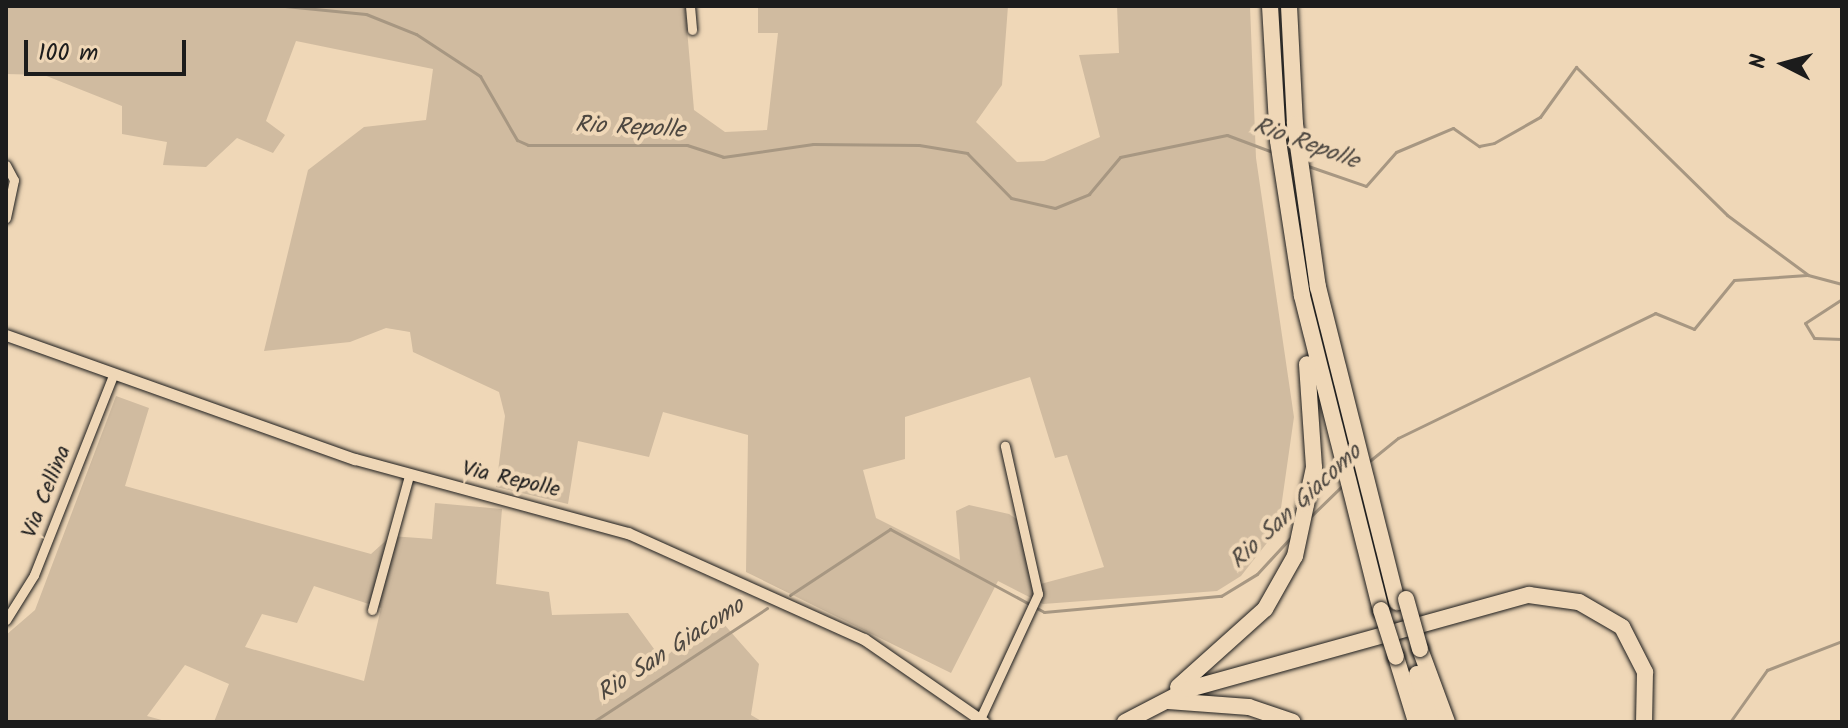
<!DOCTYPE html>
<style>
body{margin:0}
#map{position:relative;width:1848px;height:728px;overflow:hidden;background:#efd7b7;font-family:Kalam,sans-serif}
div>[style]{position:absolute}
.green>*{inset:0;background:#d0bba0}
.stream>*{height:3px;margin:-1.5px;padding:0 1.5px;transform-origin:1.5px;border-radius:1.5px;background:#a79782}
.roads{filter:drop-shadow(0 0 2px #1c1c1c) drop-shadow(0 0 2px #1c1c1c)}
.minor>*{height:9px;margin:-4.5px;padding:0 4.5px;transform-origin:4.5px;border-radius:4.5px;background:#efd7b7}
.tertiary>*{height:11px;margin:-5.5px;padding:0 5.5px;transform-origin:5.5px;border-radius:5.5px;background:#efd7b7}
.motorway>*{height:16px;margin:-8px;padding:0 8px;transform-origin:8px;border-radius:8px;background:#efd7b7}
.bridges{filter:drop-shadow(0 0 2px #1c1c1c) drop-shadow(0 0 2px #1c1c1c)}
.motorway-bridge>*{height:16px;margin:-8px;padding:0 8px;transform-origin:8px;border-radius:8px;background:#efd7b7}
span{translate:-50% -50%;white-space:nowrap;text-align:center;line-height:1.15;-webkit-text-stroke:8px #efd7b7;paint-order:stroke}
.street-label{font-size:22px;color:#1c1c1c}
.water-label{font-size:24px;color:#4d4740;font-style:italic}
.frame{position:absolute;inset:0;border:8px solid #1c1c1c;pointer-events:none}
.north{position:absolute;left:1744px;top:24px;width:80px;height:80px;-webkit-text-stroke:6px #efd7b7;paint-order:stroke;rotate:276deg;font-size:22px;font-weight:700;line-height:32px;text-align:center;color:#1c1c1c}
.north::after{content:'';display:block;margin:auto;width:28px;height:36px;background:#1c1c1c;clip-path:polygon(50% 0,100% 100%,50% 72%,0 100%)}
.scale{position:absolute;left:24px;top:40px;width:162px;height:36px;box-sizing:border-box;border:4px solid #1c1c1c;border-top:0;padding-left:10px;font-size:24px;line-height:28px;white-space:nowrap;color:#1c1c1c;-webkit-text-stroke:6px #efd7b7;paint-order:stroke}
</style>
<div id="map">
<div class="green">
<i style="clip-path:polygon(evenodd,6px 6px,685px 6px,694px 110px,725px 132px,767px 130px,778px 33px,758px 33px,758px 6px,1008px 6px,1002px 85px,976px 122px,1017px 162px,1044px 161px,1100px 137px,1079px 55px,1119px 53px,1117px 6px,1250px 6px,1256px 158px,1294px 417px,1278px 529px,1241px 576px,1217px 591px,1043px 604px,998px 581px,951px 673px,746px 572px,748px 435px,663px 412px,649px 457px,578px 441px,568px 504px,496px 487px,505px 416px,499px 392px,413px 352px,410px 332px,386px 328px,350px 342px,264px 351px,308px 170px,364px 127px,426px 120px,433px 69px,296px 41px,266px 121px,285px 135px,273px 153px,237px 138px,206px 167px,163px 165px,167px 142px,122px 134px,122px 106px,44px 75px,6px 74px,6px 6px,1030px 377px,1055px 458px,1067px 455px,1104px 567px,1033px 586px,1018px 520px,1009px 514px,969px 505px,956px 511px,960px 560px,876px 518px,863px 470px,905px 459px,905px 417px,1030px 377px)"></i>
<i style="clip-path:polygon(evenodd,116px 396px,149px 408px,125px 486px,371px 554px,391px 536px,432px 539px,435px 503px,502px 509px,496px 584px,549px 592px,552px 615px,628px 613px,662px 660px,715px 614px,759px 664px,751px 715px,763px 722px,214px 722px,229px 684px,185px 665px,147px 716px,169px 722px,6px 722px,6px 635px,35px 610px,116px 396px,314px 586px,381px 608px,364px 681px,245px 647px,262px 614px,297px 623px,314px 586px)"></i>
</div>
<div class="stream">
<i style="left:285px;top:6px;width:81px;rotate:5.6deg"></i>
<i style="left:366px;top:14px;width:54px;rotate:21.8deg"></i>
<i style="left:416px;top:34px;width:77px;rotate:33.3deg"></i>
<i style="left:480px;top:76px;width:74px;rotate:60deg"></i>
<i style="left:517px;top:140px;width:12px;rotate:24deg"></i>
<i style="left:528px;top:145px;width:159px"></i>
<i style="left:687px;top:145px;width:38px;rotate:18deg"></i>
<i style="left:723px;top:157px;width:91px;rotate:-8.2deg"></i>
<i style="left:813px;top:144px;width:106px;rotate:0.5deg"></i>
<i style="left:919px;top:145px;width:49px;rotate:9.5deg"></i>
<i style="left:967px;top:153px;width:63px;rotate:45.6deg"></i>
<i style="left:1011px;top:198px;width:45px;rotate:12.8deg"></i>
<i style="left:1055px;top:208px;width:37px;rotate:-22deg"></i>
<i style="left:1089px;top:194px;width:48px;rotate:-50deg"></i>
<i style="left:1120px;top:157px;width:109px;rotate:-11.6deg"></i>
<i style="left:1227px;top:135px;width:51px;rotate:20.6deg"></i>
<i style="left:1308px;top:166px;width:61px;rotate:19deg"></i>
<i style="left:1366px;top:186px;width:45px;rotate:-48.6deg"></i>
<i style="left:1396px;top:152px;width:62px;rotate:-22.8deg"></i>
<i style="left:1453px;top:128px;width:32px;rotate:35deg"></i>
<i style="left:1479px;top:146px;width:15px;rotate:-11deg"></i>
<i style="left:1494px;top:143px;width:53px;rotate:-29.5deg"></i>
<i style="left:1540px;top:117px;width:62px;rotate:-54.2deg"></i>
<i style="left:1576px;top:67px;width:211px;rotate:44.4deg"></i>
<i style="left:1727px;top:215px;width:101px;rotate:36.5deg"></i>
<i style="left:1808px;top:275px;width:35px;rotate:15deg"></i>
<i style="left:1842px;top:299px;width:44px;rotate:147deg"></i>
<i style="left:1805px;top:323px;width:17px;rotate:59deg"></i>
<i style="left:1814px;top:338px;width:28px;rotate:2deg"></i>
<i style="left:1367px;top:463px;width:40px;rotate:-39deg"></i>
<i style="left:1398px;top:438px;width:286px;rotate:-25.9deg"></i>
<i style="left:1655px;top:313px;width:42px;rotate:22.3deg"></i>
<i style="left:1694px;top:329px;width:63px;rotate:-50.8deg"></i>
<i style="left:1734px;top:280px;width:73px;rotate:-3.9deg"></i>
<i style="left:1309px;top:518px;width:49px;rotate:-44.2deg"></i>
<i style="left:790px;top:595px;width:120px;rotate:-33.4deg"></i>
<i style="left:890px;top:529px;width:175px;rotate:28.3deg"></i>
<i style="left:1044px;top:612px;width:178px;rotate:-5.2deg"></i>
<i style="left:1221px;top:596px;width:42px;rotate:-31.4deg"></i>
<i style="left:1257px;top:574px;width:53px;rotate:-47.3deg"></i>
<i style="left:593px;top:722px;width:208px;rotate:-33.2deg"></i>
<i style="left:1730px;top:722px;width:64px;rotate:-54.6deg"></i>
<i style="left:1767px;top:670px;width:80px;rotate:-21.1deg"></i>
</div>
<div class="roads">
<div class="minor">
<i style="left:690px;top:6px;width:24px;rotate:85deg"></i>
<i style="left:6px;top:165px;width:17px;rotate:62deg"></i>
<i style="left:14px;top:180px;width:39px;rotate:102deg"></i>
<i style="left:372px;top:610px;width:139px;rotate:-74.6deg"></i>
<i style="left:6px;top:620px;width:53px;rotate:-58.1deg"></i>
<i style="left:34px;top:575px;width:217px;rotate:-68.4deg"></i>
<i style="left:980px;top:719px;width:138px;rotate:-65.1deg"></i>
<i style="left:1038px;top:594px;width:152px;rotate:-102.6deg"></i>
</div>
<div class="tertiary">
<i style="left:6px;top:335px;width:370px;rotate:19.6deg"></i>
<i style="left:355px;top:459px;width:283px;rotate:15.2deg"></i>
<i style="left:628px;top:533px;width:259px;rotate:24.2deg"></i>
<i style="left:864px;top:639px;width:146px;rotate:34.7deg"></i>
</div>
<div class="motorway">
<i style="left:1270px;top:6px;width:135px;rotate:86.6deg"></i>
<i style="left:1278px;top:141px;width:157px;rotate:81.2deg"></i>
<i style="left:1302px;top:296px;width:324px;rotate:75.9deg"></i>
<i style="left:1289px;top:6px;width:118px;rotate:87.1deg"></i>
<i style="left:1295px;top:124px;width:165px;rotate:82deg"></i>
<i style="left:1318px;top:287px;width:325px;rotate:75.9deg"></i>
<i style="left:1420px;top:649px;width:78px;rotate:69.7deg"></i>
<i style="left:1396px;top:657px;width:68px;rotate:72.9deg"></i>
<i style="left:1417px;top:674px;width:50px;rotate:73.7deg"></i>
<i style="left:1178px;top:687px;width:117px;rotate:-41.9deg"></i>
<i style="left:1265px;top:609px;width:61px;rotate:-60.5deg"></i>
<i style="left:1295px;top:556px;width:91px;rotate:-77.9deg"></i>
<i style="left:1314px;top:467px;width:103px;rotate:-93.9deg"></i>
<i style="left:1168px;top:701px;width:81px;rotate:4.2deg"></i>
<i style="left:1249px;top:707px;width:46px;rotate:18.8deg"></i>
<i style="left:1125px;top:722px;width:72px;rotate:-27.3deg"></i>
<i style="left:1189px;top:689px;width:353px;rotate:-15.5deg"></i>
<i style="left:1529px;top:595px;width:50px;rotate:8deg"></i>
<i style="left:1579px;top:602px;width:50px;rotate:30.2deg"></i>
<i style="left:1622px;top:627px;width:51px;rotate:62.9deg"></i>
<i style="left:1645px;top:672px;width:50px;rotate:91.1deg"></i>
</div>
</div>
<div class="bridges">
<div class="motorway-bridge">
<i style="left:1406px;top:599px;width:52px;rotate:74.4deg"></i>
<i style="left:1381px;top:610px;width:49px;rotate:72.3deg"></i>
</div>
</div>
<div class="street-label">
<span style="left:511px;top:480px;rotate:13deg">Via Repolle</span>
<span style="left:47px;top:492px;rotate:-68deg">Via Cellina</span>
</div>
<div class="water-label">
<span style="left:630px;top:128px;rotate:3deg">Rio Repolle</span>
<span style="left:1306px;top:144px;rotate:20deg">Rio Repolle</span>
<span style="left:1296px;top:507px;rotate:-43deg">Rio San Giacomo</span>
<span style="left:671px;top:650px;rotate:-33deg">Rio San Giacomo</span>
</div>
<div class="frame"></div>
<div class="north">N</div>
<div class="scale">100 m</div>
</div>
